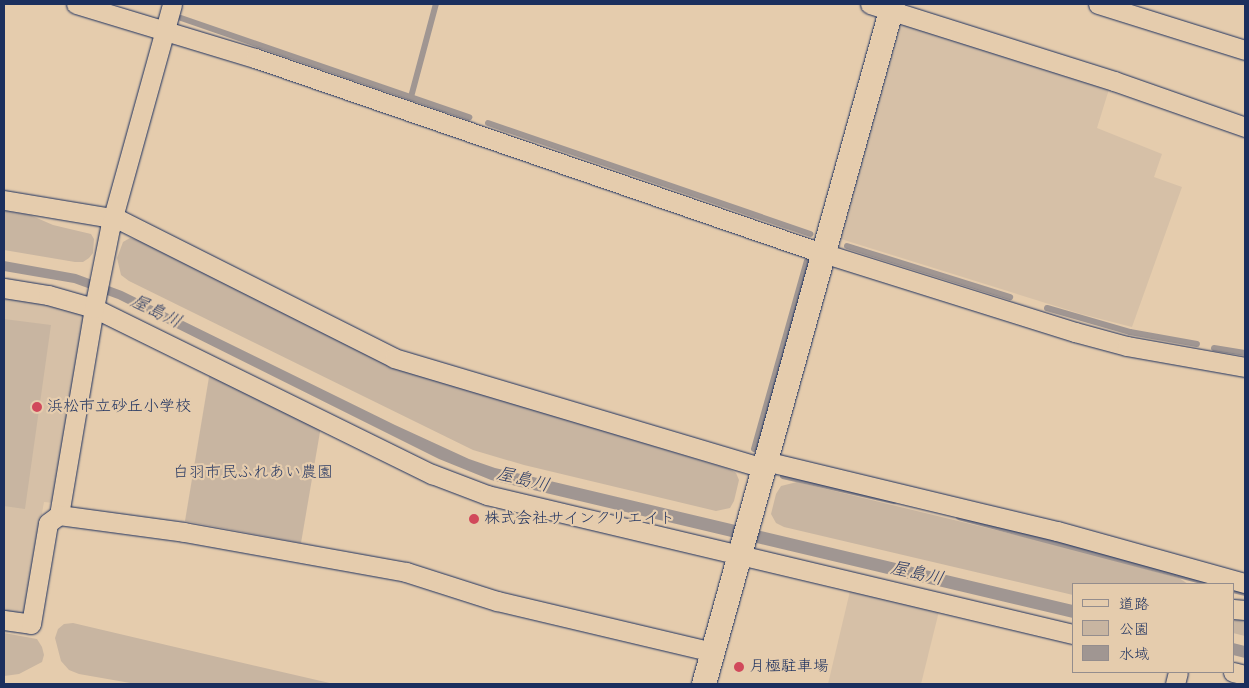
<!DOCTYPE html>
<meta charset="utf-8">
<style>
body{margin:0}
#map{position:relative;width:1249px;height:688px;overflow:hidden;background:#e5ccad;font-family:"Balsamiq Sans","Klee One",sans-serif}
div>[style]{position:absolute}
.built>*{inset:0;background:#d6c0a7}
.green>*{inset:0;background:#c8b5a1}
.water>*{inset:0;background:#a09692}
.stream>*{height:6px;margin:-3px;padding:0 3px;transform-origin:3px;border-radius:3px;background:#a09692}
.roads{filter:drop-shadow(0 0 1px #1b2f5e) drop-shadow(0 0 1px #1b2f5e)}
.minor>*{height:19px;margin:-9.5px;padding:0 9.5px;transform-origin:9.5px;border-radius:9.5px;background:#e5ccad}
.tertiary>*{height:24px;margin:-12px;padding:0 12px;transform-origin:12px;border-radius:12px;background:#e5ccad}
.dots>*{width:14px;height:14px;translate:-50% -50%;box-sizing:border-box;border:2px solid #e5ccad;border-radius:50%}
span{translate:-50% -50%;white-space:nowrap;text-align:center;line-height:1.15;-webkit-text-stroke:4.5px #e5ccad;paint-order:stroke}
.poi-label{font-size:16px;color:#1b2f5e}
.left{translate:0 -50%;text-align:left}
.park-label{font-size:16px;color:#2c3c65}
.water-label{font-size:18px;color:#2f3e66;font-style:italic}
.frame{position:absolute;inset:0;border:5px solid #1b2f5e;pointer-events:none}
.legend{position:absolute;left:1072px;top:583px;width:162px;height:90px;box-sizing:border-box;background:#e5ccad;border:1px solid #948d8d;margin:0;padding:6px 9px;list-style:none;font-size:15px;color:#1b2f5e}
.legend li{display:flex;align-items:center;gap:10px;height:25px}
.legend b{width:25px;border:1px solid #948d8d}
</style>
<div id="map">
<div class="built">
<i style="clip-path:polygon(907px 23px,1110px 86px,1097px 128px,1162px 154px,1154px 177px,1182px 187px,1132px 327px,1081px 314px,841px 239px,900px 27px)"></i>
<i style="clip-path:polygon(4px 295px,87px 312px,55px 503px,44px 502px,24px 615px,4px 612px)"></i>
<i style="clip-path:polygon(851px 587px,940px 607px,921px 684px,828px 684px)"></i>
</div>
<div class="green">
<i style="clip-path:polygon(4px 211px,30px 215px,53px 225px,91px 234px,94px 239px,93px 253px,89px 258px,83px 262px,75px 262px,4px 250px)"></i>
<i style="clip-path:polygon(130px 238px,138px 240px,391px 366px,729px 469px,736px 473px,739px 480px,734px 501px,730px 508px,716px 511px,524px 465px,473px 450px,129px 281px,121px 275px,117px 258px,123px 242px)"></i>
<i style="clip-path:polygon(4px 319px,51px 325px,25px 509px,4px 506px)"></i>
<i style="clip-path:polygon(210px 371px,321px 426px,301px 543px,185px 521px)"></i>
<i style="clip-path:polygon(797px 482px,1053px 544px,1179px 578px,1188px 584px,1073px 584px,1073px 595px,784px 527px,776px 523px,771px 514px,776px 494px,781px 486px)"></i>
<i style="clip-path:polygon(1233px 615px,1245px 616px,1245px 636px,1233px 633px)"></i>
<i style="clip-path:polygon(73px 623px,226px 659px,334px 684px,136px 684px,79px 674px,69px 670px,61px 661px,55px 638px,58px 629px,64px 624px)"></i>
<i style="clip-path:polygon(4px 633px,37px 639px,42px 647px,44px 655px,42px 662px,19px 674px,4px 676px)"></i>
</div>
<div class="water">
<i style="clip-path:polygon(4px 261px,76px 274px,122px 291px,395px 425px,469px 459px,495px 468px,1073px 605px,1073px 618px,491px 480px,439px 459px,118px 299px,74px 283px,4px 271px)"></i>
<i style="clip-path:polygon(1233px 643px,1245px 646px,1245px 658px,1233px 655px)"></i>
</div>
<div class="stream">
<i style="left:181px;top:18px;width:305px;rotate:19deg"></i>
<i style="left:411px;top:97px;width:96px;rotate:-75deg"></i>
<i style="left:488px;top:123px;width:341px;rotate:19deg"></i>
<i style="left:847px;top:246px;width:171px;rotate:17.4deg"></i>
<i style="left:1047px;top:308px;width:86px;rotate:16.1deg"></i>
<i style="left:1130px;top:332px;width:68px;rotate:10.2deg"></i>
<i style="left:1214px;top:348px;width:31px;rotate:9deg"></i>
<i style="left:754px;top:449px;width:195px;rotate:-74.3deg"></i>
<i style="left:783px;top:476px;width:114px;rotate:12.7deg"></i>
<i style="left:959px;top:517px;width:263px;rotate:14.8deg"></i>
<i style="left:1233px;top:590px;width:12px;rotate:14deg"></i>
</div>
<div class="roads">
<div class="minor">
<i style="left:76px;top:4px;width:187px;rotate:16.8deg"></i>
<i style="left:255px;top:58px;width:587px;rotate:18.99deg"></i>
<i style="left:810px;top:249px;width:278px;rotate:17.4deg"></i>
<i style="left:1075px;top:332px;width:54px;rotate:15.1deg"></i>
<i style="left:1127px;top:346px;width:120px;rotate:10.1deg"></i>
<i style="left:870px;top:4px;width:256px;rotate:17.5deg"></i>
<i style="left:1114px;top:81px;width:139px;rotate:19.3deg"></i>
<i style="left:1098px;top:4px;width:154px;rotate:17.4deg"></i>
<i style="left:4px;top:200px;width:116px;rotate:9.5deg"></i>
<i style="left:118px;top:219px;width:309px;rotate:26.7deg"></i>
<i style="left:394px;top:358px;width:385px;rotate:16.6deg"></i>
<i style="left:4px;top:288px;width:45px;rotate:9deg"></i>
<i style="left:48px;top:295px;width:48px;rotate:15.8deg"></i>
<i style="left:94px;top:308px;width:377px;rotate:26.2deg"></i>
<i style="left:432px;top:474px;width:59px;rotate:20.9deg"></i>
<i style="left:487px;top:495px;width:602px;rotate:13.34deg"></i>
<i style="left:765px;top:461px;width:300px;rotate:13.5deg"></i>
<i style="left:1057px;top:531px;width:195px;rotate:15.5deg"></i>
<i style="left:59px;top:515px;width:210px;rotate:-80.4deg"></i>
<i style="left:94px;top:308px;width:82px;rotate:-78.7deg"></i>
<i style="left:110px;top:228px;width:232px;rotate:-74.5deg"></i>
<i style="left:1233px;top:609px;width:12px;rotate:5deg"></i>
<i style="left:4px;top:620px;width:27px;rotate:8deg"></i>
<i style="left:31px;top:624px;width:102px;rotate:-80.4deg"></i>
<i style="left:48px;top:523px;width:14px;rotate:-36deg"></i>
<i style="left:59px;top:515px;width:126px;rotate:7.7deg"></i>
<i style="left:184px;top:532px;width:226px;rotate:10.2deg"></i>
<i style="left:406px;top:572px;width:96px;rotate:17.7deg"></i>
<i style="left:497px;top:601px;width:221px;rotate:13.3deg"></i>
<i style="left:1233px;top:672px;width:12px;rotate:14deg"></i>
<i style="left:1175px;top:684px;width:12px;rotate:-76deg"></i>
</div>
<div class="tertiary">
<i style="left:704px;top:684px;width:706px;rotate:-74.47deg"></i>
</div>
</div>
<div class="dots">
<i style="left:37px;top:407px;background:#d1495b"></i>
<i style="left:474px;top:519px;background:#d1495b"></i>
<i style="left:739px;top:667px;background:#d1495b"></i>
</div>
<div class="poi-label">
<span class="left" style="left:47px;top:407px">浜松市立砂丘小学校</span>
<span class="left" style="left:484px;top:519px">株式会社サインクリエイト</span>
<span class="left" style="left:749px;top:667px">月極駐車場</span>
</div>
<div class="park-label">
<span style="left:253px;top:473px">白羽市民ふれあい農園</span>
</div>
<div class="water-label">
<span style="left:156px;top:312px;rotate:26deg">屋島川</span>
<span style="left:523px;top:480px;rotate:14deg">屋島川</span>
<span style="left:917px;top:574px;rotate:13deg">屋島川</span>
</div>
<div class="frame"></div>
<ul class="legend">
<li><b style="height:6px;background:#e5ccad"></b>道路</li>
<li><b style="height:14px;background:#c8b5a1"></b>公園</li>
<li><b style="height:14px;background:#a09692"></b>水域</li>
</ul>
</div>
